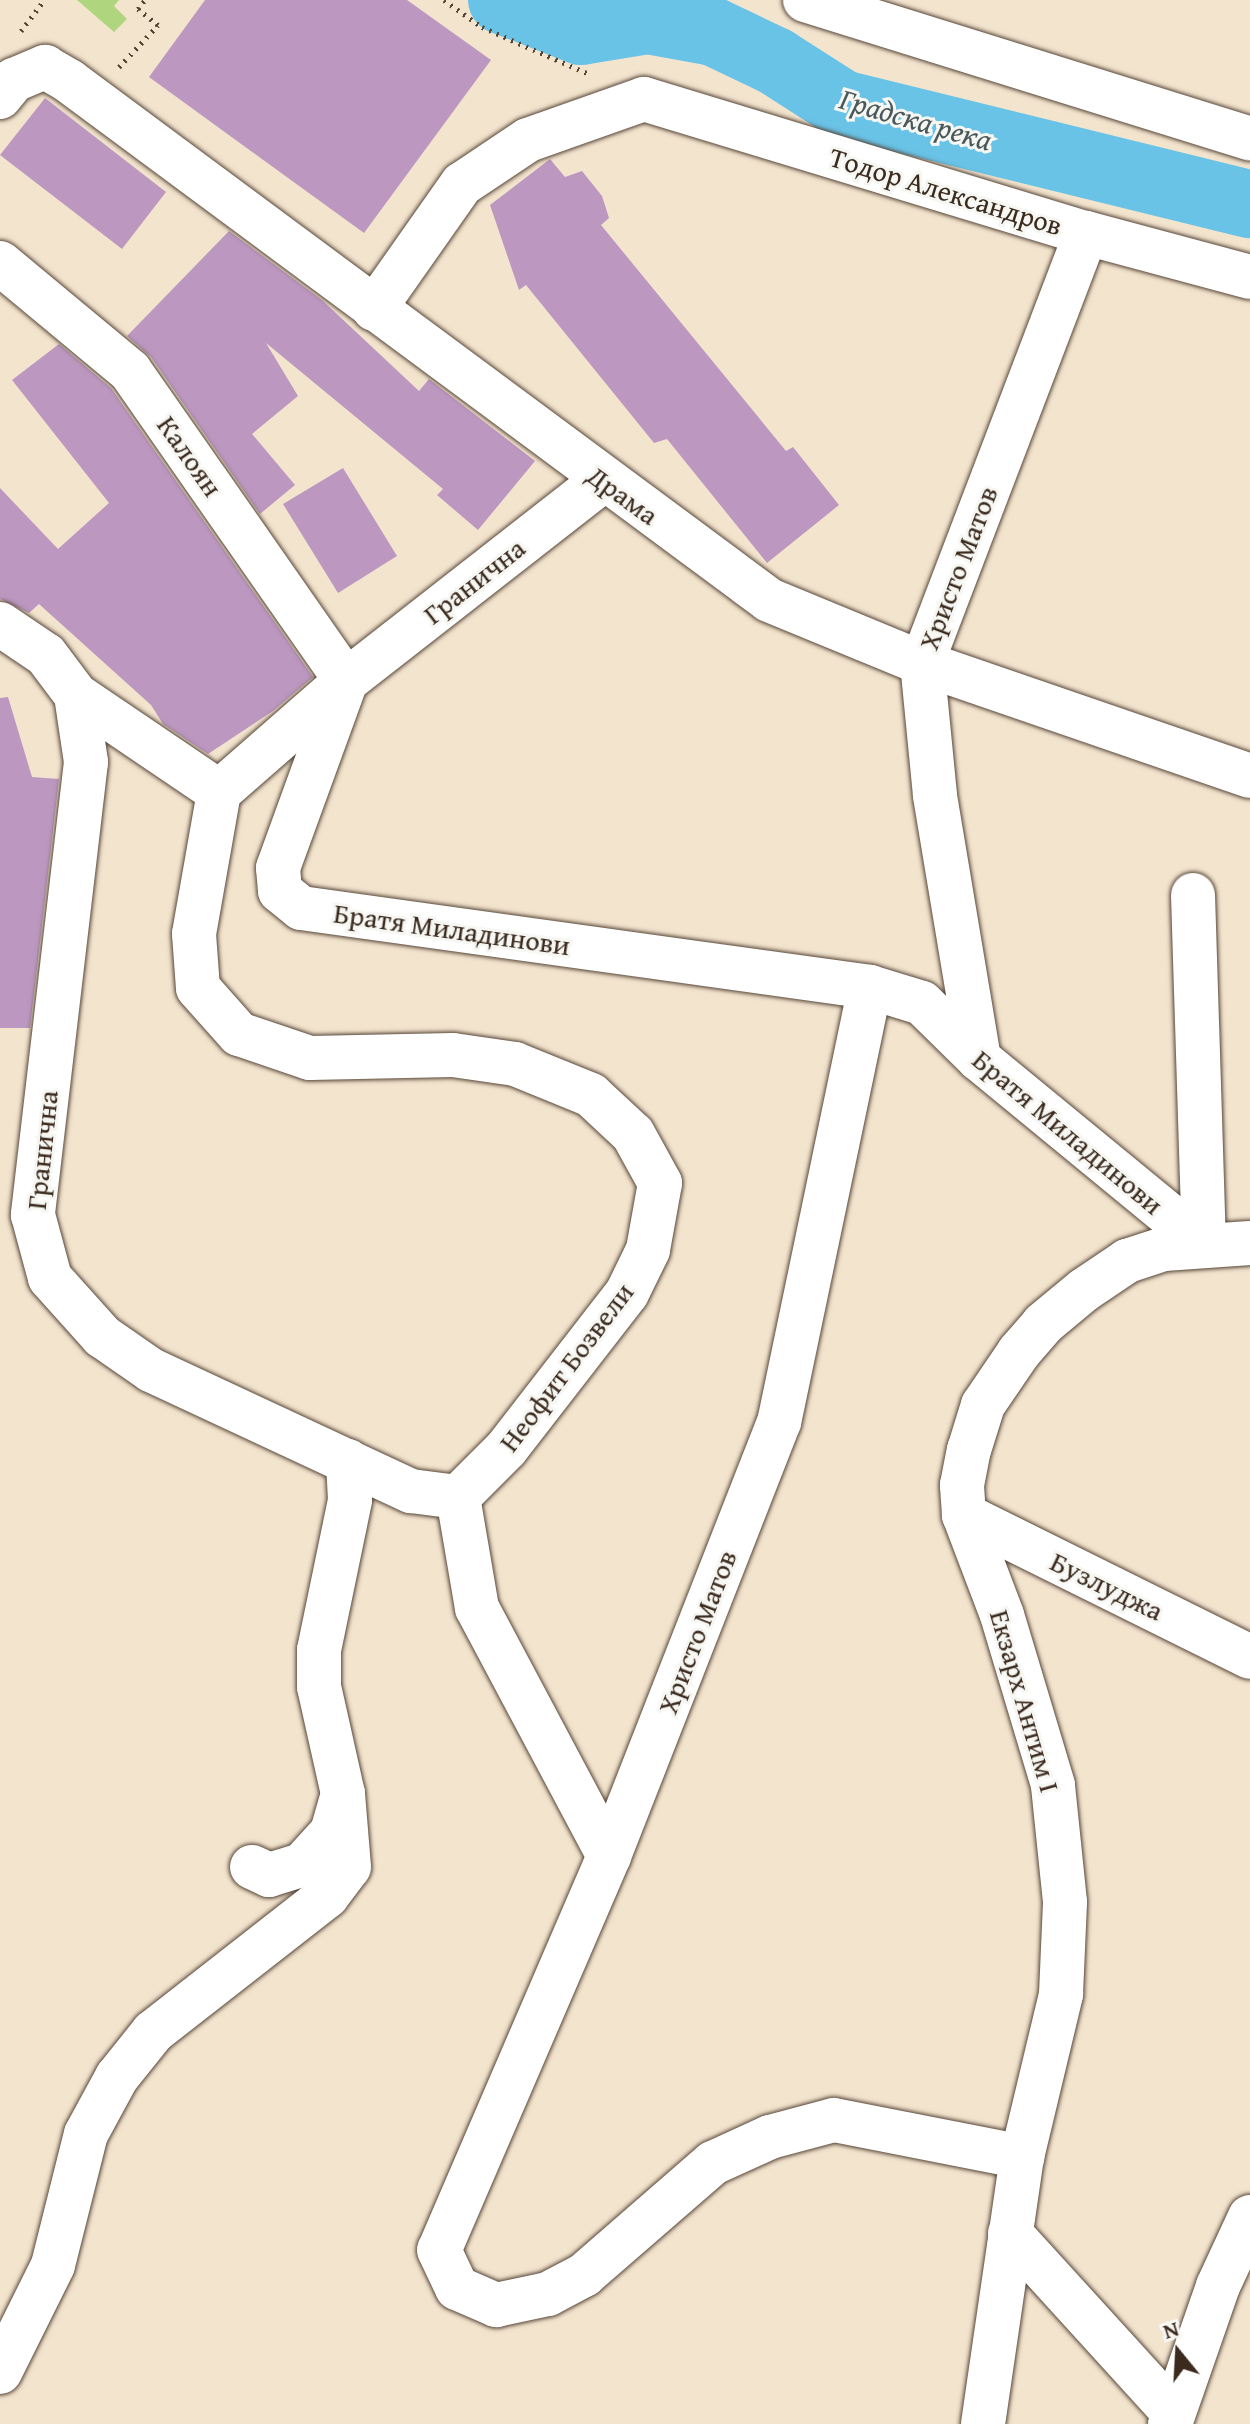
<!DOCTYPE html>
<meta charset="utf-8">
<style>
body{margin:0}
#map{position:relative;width:1250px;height:2424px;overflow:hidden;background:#f3e4ce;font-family:"Gentium Book Plus",serif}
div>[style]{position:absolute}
.green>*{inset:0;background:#b0d57f}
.river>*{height:68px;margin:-34px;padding:0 34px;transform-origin:34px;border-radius:34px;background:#69c3e7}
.building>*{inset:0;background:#bc98c1}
.path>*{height:5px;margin-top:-2.5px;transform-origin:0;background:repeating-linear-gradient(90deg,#574638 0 2px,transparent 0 8px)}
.roads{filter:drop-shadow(0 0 2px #574638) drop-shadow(0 0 2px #574638)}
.minor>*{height:44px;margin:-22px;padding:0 22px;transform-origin:22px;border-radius:22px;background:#fff}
span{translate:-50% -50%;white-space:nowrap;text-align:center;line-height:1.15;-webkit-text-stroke:6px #f6f6f2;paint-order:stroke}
.street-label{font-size:28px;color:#3b2a1e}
.water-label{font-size:30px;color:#49585a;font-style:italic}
.north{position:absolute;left:1138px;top:2312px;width:80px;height:80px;-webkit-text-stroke:6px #f6f6f2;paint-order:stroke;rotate:342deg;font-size:22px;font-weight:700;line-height:32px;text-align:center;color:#3b2a1e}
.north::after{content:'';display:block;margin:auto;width:28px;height:36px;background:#3b2a1e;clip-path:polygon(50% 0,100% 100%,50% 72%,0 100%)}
</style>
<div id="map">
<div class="green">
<i style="clip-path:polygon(77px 0,119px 0,114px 6px,127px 19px,114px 32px)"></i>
</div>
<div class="river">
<i style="left:502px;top:0;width:85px;rotate:21.4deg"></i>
<i style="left:581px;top:31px;width:68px;rotate:-9.3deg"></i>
<i style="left:648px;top:20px;width:67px;rotate:10.3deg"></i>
<i style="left:714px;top:32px;width:68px;rotate:25.4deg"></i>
<i style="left:775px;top:61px;width:80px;rotate:32.7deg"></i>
<i style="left:842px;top:104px;width:420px;rotate:13.8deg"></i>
</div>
<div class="building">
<i style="clip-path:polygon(205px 0,407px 0,491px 60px,364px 233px,149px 77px)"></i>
<i style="clip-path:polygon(45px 98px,166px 192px,122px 249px,0 155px)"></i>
<i style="clip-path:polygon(550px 159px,565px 177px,582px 171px,602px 196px,609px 218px,601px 225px,786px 451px,793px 447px,839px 505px,767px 563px,667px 439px,654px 443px,526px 285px,519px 290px,490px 205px)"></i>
<i style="clip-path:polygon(229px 231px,322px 300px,419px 391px,429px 379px,535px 461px,478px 530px,437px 495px,443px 489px,266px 343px,298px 396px,252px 434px,295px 485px,260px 514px,151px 357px,127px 336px)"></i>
<i style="clip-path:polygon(59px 344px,111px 388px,313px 677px,273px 711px,208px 754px,163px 724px,151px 705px,39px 604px,29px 613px,0 599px,0 488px,58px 549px,109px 503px,12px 380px)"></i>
<i style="clip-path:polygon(343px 468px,397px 556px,338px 593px,283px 504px)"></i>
<i style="clip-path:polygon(8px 697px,32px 777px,59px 779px,30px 1028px,0 1028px,0 698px)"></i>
</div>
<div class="path">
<i style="left:444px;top:0;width:47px;rotate:35.4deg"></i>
<i style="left:482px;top:27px;width:117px;rotate:23.7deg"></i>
<i style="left:21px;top:31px;width:39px;rotate:-53deg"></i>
<i style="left:119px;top:67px;width:57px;rotate:-47.1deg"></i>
<i style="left:158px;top:25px;width:26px;rotate:-141deg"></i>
<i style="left:138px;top:9px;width:11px;rotate:-52deg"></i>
</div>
<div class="roads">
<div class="minor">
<i style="left:805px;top:0;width:466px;rotate:17.3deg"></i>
<i style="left:0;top:97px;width:22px;rotate:-51deg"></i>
<i style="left:14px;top:80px;width:34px;rotate:-23deg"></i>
<i style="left:45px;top:67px;width:28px;rotate:30deg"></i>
<i style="left:69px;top:81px;width:871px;rotate:36.55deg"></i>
<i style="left:769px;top:600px;width:165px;rotate:22.4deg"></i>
<i style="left:922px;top:663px;width:347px;rotate:19deg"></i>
<i style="left:0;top:263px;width:169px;rotate:39.7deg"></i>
<i style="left:130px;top:371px;width:378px;rotate:55.1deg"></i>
<i style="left:346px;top:681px;width:325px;rotate:-38deg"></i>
<i style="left:374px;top:309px;width:153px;rotate:-54.9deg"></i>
<i style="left:462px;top:184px;width:79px;rotate:-33.7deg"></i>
<i style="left:528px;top:140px;width:123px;rotate:-19.5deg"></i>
<i style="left:644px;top:99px;width:462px;rotate:16.9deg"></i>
<i style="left:1086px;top:233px;width:170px;rotate:15deg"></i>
<i style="left:0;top:624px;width:55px;rotate:34deg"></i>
<i style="left:46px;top:655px;width:50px;rotate:53.1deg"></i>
<i style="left:76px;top:695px;width:173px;rotate:34.1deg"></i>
<i style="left:219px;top:792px;width:169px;rotate:-41.2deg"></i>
<i style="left:346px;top:681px;width:199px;rotate:110deg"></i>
<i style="left:278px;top:868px;width:23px;rotate:85deg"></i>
<i style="left:280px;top:891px;width:27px;rotate:39deg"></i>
<i style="left:301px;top:908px;width:574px;rotate:7.9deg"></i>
<i style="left:870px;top:987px;width:54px;rotate:17.1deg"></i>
<i style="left:922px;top:1003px;width:80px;rotate:44.5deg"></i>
<i style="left:979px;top:1059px;width:291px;rotate:39.4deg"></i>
<i style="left:76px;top:695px;width:68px;rotate:81.5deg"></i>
<i style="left:86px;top:762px;width:456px;rotate:96.7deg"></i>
<i style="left:33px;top:1215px;width:65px;rotate:74.9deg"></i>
<i style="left:50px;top:1278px;width:78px;rotate:48.1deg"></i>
<i style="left:102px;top:1336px;width:60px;rotate:34.8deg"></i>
<i style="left:151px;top:1370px;width:287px;rotate:25deg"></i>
<i style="left:411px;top:1491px;width:47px;rotate:7.3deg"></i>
<i style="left:219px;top:792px;width:144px;rotate:100deg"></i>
<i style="left:194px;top:934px;width:54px;rotate:85.8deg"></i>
<i style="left:198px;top:988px;width:62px;rotate:48.3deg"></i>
<i style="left:239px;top:1034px;width:75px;rotate:18.7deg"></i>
<i style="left:310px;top:1058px;width:143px;rotate:-1.2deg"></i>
<i style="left:453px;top:1055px;width:63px;rotate:8.3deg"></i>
<i style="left:515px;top:1064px;width:82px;rotate:22.2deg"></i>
<i style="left:591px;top:1095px;width:57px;rotate:42.9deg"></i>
<i style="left:633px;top:1134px;width:56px;rotate:61.1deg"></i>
<i style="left:660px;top:1183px;width:68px;rotate:100.2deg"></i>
<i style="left:648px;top:1250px;width:48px;rotate:116deg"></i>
<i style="left:627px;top:1293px;width:197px;rotate:127.8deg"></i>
<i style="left:506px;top:1449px;width:68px;rotate:135deg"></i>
<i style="left:458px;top:1497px;width:113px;rotate:80.3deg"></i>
<i style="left:477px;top:1608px;width:281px;rotate:62deg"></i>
<i style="left:1193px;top:895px;width:349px;rotate:88.2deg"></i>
<i style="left:870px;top:987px;width:444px;rotate:101.8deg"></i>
<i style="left:779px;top:1422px;width:466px;rotate:111.4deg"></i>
<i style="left:609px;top:1856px;width:429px;rotate:113.3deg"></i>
<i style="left:439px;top:2250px;width:42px;rotate:64.7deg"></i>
<i style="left:457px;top:2288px;width:43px;rotate:23.6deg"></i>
<i style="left:496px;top:2305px;width:53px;rotate:-11.9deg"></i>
<i style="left:548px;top:2294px;width:41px;rotate:-27.8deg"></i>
<i style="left:584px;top:2275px;width:171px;rotate:-41deg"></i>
<i style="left:713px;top:2163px;width:63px;rotate:-24.5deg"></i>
<i style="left:770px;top:2137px;width:66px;rotate:-14.9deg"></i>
<i style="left:834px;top:2120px;width:192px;rotate:11.1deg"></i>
<i style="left:979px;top:1059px;width:268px;rotate:-99.5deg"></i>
<i style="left:935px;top:795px;width:133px;rotate:-95.6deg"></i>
<i style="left:922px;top:663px;width:460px;rotate:-69.1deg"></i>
<i style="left:964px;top:1515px;width:319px;rotate:26.4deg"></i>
<i style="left:252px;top:1867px;width:19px;rotate:25deg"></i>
<i style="left:269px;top:1875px;width:34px;rotate:-17deg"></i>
<i style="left:302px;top:1865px;width:45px;rotate:-47.7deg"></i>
<i style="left:332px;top:1832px;width:40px;rotate:-74deg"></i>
<i style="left:343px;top:1794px;width:110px;rotate:-102.6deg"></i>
<i style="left:319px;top:1687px;width:37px;rotate:-90deg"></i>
<i style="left:319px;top:1650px;width:153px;rotate:-78.3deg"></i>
<i style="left:350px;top:1500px;width:39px;rotate:-93deg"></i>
<i style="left:1010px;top:2233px;width:239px;rotate:47.7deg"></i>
<i style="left:0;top:2372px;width:119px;rotate:-63.6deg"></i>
<i style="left:53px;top:2265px;width:135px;rotate:-75.9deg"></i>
<i style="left:86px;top:2134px;width:65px;rotate:-61.5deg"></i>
<i style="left:117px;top:2077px;width:58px;rotate:-51.3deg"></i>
<i style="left:153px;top:2032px;width:221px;rotate:-38deg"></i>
<i style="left:327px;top:1896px;width:36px;rotate:-53deg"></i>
<i style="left:349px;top:1867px;width:73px;rotate:-94.7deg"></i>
<i style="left:983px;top:2424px;width:270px;rotate:-81.7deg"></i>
<i style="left:1022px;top:2157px;width:168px;rotate:-76.5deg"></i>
<i style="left:1061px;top:1994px;width:92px;rotate:-87.5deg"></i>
<i style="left:1065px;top:1902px;width:118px;rotate:-95.9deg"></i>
<i style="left:1053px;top:1785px;width:177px;rotate:-106.7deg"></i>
<i style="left:1002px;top:1615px;width:107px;rotate:-110.8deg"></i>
<i style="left:964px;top:1515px;width:30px;rotate:-94deg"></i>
<i style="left:962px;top:1485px;width:36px;rotate:-79deg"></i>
<i style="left:969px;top:1450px;width:47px;rotate:-72.7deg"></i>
<i style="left:983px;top:1405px;width:64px;rotate:-55.8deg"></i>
<i style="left:1019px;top:1352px;width:37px;rotate:-49deg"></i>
<i style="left:1043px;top:1324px;width:53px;rotate:-39.7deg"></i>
<i style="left:1084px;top:1290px;width:52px;rotate:-34deg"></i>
<i style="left:1127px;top:1261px;width:39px;rotate:-18deg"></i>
<i style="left:1164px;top:1249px;width:86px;rotate:-4deg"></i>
<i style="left:1170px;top:2424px;width:146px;rotate:-70.8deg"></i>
<i style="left:1218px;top:2286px;width:76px;rotate:-65.1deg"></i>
</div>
</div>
<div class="street-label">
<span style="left:946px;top:191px;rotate:17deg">Тодор Александров</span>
<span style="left:190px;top:456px;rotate:55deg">Калоян</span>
<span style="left:623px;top:495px;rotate:36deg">Драма</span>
<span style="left:958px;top:568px;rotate:-69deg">Христо Матов</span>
<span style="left:474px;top:581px;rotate:-38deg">Гранична</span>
<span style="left:452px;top:929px;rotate:8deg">Братя Миладинови</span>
<span style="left:1068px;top:1132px;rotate:40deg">Братя Миладинови</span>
<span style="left:42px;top:1150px;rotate:-84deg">Гранична</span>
<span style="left:566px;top:1367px;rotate:-53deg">Неофит Бозвели</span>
<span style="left:1107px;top:1586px;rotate:26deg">Бузлуджа</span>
<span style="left:697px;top:1632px;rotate:-69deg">Христо Матов</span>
<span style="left:1025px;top:1701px;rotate:74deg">Екзарх Антим I</span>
</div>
<div class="water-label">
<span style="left:916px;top:119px;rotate:16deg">Градска река</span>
</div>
<div class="north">N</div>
</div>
